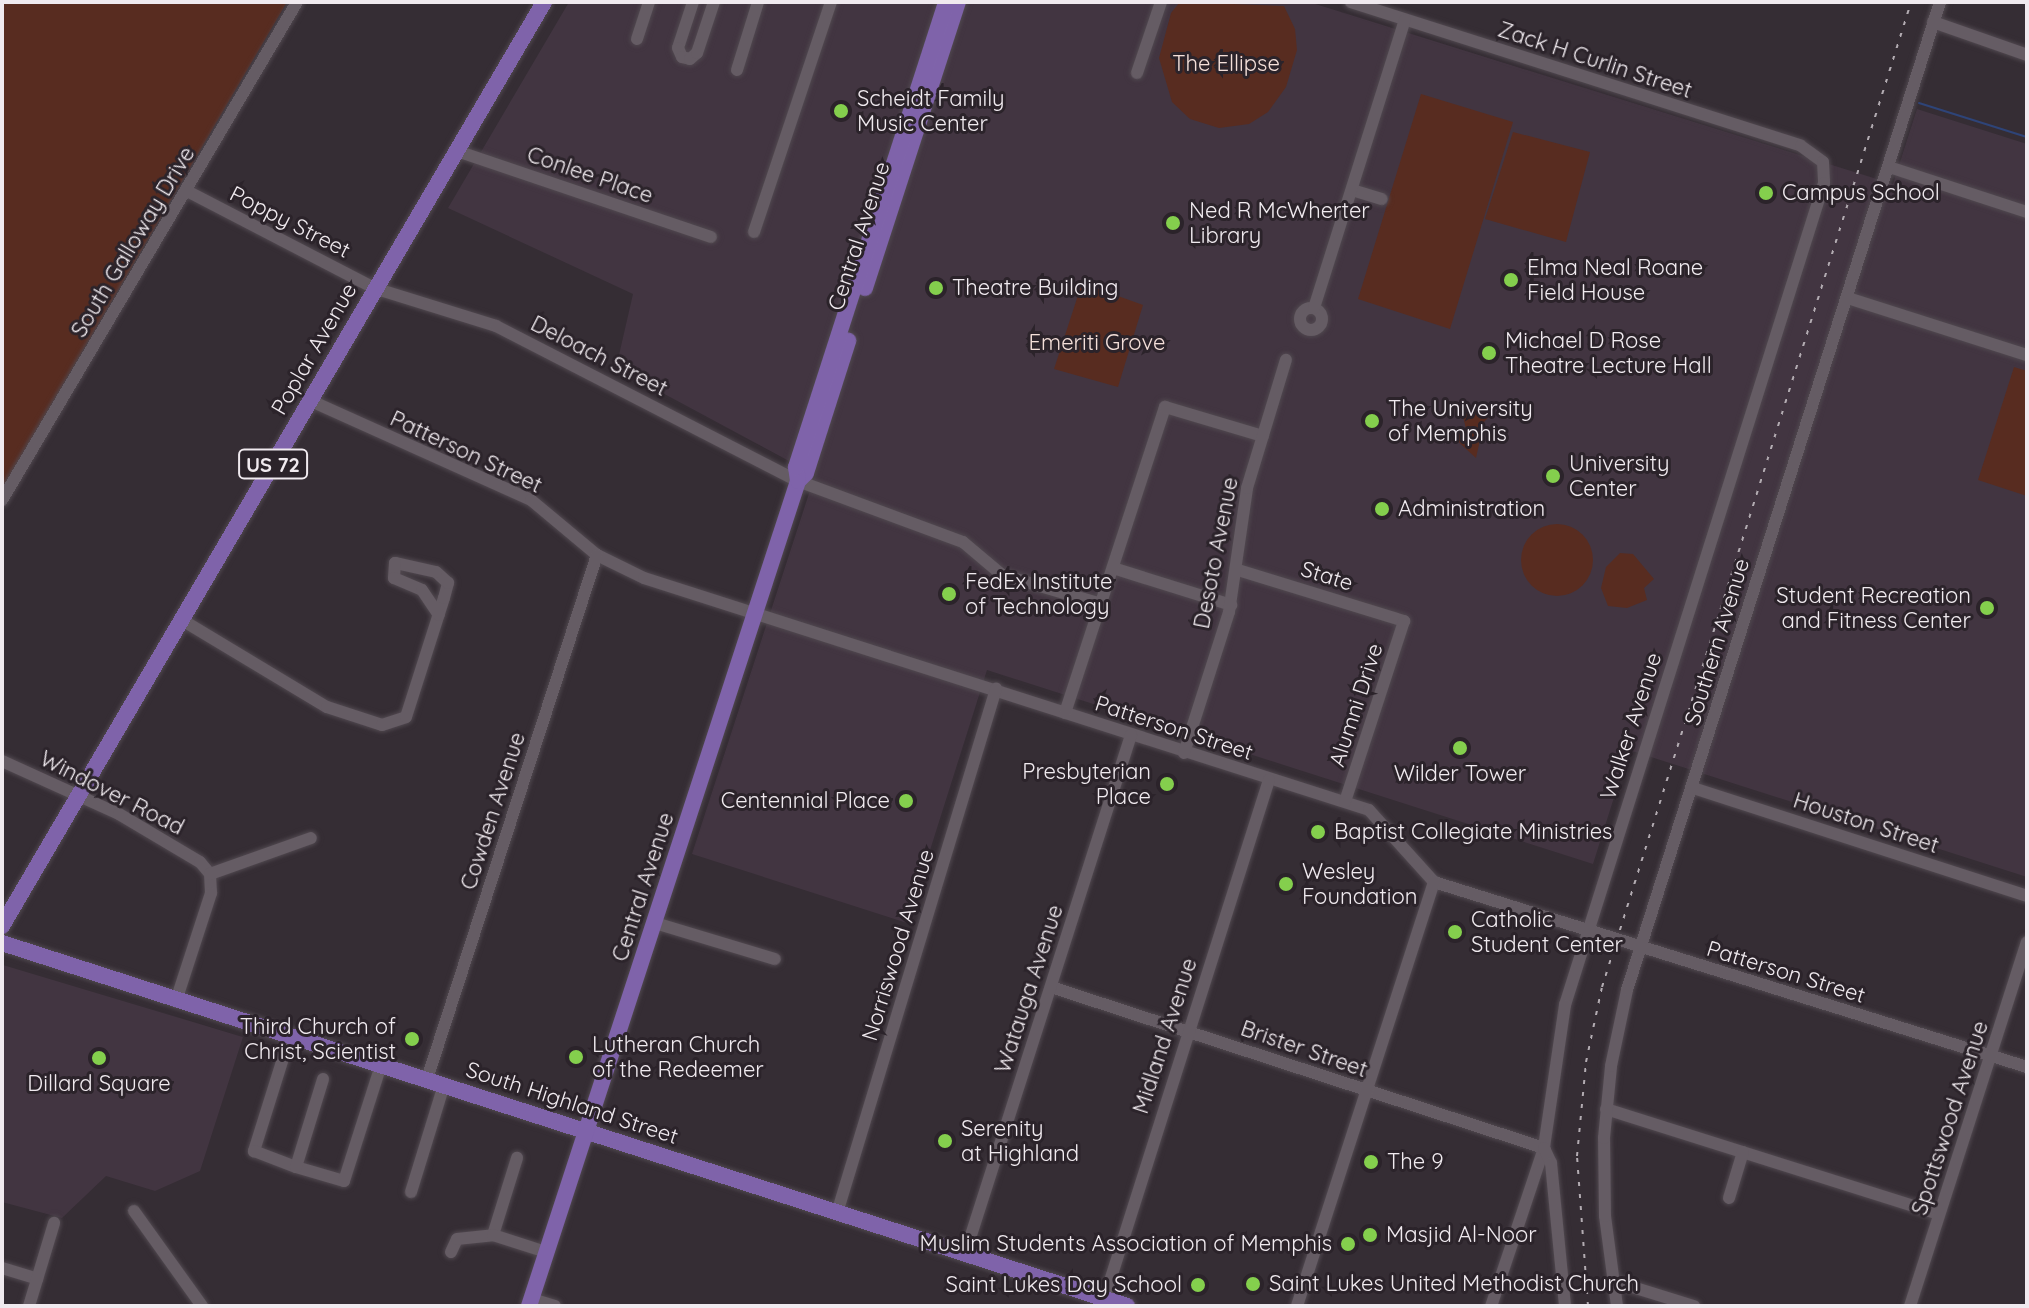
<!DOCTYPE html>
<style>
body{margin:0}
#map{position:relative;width:2029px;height:1308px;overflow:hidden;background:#352d34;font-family:Quicksand,sans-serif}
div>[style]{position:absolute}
.built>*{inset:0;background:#423541}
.green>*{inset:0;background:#582c20}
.round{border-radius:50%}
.stream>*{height:2px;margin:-1px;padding:0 1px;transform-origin:1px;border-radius:1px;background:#2e4478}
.roads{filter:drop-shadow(0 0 2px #50484f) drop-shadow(0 0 2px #50484f)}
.minor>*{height:12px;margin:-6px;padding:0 6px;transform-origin:6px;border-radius:6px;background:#655c64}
.minor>.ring{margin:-6px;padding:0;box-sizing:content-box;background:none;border:12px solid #655c64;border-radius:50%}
.major>*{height:16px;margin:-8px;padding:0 8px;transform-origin:8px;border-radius:8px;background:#7f63aa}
.rail>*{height:2px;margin-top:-1px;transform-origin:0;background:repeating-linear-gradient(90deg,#b3acb2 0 4px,transparent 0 12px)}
.dots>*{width:22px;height:22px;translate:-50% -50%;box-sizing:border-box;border:4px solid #2b232a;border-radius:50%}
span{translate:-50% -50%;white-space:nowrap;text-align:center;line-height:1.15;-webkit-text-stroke:6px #2b232a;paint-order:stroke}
.shield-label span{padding:2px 6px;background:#2b232a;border:2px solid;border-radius:6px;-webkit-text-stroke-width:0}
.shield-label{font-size:20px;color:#f0eaef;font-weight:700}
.street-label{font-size:22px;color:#f0eaef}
.park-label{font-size:22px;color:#f4dfd9}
.poi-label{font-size:22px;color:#f0eaef}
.left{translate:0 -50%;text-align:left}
.right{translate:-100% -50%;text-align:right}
.frame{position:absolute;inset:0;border:4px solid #f0eaef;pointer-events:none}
</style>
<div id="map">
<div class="built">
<i style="clip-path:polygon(569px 2px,1309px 2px,1893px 184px,1917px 109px,2027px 144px,2027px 877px,1629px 750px,1593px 864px,987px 670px,907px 923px,692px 854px,815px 475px,616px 368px,633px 294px,448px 208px)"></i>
<i style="clip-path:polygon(3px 965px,243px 1037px,200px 1171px,155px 1191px,106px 1176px,62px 1218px,2px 1202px)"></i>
</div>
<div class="green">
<i style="clip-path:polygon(2px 2px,287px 2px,2px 489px)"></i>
<i style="clip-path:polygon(1180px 2px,1284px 6px,1295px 29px,1297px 50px,1286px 87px,1268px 112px,1249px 124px,1219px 128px,1190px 119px,1172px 102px,1159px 58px,1171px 13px)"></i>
<i style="clip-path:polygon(1421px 94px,1513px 122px,1450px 329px,1358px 299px)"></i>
<i style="clip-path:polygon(1513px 132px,1590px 152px,1566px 242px,1485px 219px)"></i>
<i style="clip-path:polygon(1082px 283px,1143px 305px,1118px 387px,1054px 369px)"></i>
<i style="clip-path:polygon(2014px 367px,2027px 371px,2027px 496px,1978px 480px)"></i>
<i style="clip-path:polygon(1494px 411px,1484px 422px,1476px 458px,1454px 438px,1466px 429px,1462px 412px)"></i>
<i class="round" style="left:1521px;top:524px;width:72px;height:72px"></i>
<i style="clip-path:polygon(1620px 553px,1633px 554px,1654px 579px,1644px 588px,1647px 600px,1627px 608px,1608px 606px,1601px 588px,1606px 567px)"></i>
</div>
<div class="stream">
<i style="left:1919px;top:103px;width:113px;rotate:17.5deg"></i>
</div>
<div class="roads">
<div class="minor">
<i style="left:693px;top:2px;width:48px;rotate:108.1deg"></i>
<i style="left:678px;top:48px;width:10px;rotate:66deg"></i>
<i style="left:682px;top:57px;width:8px;rotate:14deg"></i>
<i style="left:690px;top:59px;width:9px;rotate:-41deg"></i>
<i style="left:697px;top:53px;width:54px;rotate:-71.6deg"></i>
<i style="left:1351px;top:2px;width:472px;rotate:17.7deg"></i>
<i style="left:1801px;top:146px;width:27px;rotate:36deg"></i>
<i style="left:1823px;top:162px;width:21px;rotate:87deg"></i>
<i style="left:1824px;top:183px;width:862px;rotate:107.49deg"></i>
<i style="left:1565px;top:1005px;width:145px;rotate:98.4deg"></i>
<i style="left:1544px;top:1148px;width:167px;rotate:108.5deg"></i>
<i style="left:1933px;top:22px;width:100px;rotate:19.3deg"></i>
<i style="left:637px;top:39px;width:39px;rotate:-72deg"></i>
<i style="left:737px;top:70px;width:71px;rotate:-72.8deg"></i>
<i style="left:1137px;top:73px;width:75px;rotate:-71.3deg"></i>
<i style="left:457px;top:151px;width:268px;rotate:18.7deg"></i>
<i style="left:1889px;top:167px;width:145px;rotate:18.1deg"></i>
<i style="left:1352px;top:190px;width:31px;rotate:17deg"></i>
<i style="left:187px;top:191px;width:211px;rotate:27.4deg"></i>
<i style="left:374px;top:288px;width:128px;rotate:17.3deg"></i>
<i style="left:496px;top:326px;width:339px;rotate:27.2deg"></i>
<i style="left:798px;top:481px;width:176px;rotate:20.3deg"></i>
<i style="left:963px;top:542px;width:51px;rotate:40.2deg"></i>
<i style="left:1002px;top:575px;width:103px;rotate:16.3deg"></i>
<i style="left:754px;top:232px;width:243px;rotate:-71.5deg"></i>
<i style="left:1848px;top:298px;width:188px;rotate:17.7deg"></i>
<i class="ring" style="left:1300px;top:308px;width:10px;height:10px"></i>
<i style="left:1314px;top:308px;width:302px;rotate:-72.5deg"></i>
<i style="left:311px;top:401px;width:241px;rotate:24.2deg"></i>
<i style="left:531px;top:500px;width:86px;rotate:39.8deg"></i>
<i style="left:597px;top:555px;width:52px;rotate:26.1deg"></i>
<i style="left:644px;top:578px;width:761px;rotate:17.74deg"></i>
<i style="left:1369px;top:810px;width:97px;rotate:47.9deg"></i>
<i style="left:1434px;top:882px;width:621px;rotate:17.33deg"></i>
<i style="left:2px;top:500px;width:579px;rotate:-59.36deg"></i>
<i style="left:1113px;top:568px;width:124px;rotate:17.4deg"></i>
<i style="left:1238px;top:570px;width:174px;rotate:17.1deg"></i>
<i style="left:1404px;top:621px;width:190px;rotate:108.1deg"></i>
<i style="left:182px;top:620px;width:169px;rotate:31deg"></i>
<i style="left:327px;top:707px;width:58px;rotate:18.1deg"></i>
<i style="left:382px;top:725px;width:25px;rotate:-18deg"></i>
<i style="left:406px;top:717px;width:125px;rotate:-72.3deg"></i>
<i style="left:444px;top:598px;width:16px;rotate:-75deg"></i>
<i style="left:448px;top:583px;width:16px;rotate:-137deg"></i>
<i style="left:436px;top:572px;width:42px;rotate:-167.6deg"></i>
<i style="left:395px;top:563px;width:15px;rotate:94deg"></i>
<i style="left:394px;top:578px;width:30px;rotate:23deg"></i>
<i style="left:422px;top:590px;width:30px;rotate:56deg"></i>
<i style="left:1065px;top:713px;width:322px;rotate:-71.9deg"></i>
<i style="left:1165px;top:407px;width:102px;rotate:16.5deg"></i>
<i style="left:1184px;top:753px;width:148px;rotate:-72.3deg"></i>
<i style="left:1229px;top:612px;width:125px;rotate:-81.7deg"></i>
<i style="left:1247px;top:488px;width:134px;rotate:-73.1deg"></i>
<i style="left:2px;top:761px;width:128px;rotate:24.4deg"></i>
<i style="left:119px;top:814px;width:94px;rotate:30.7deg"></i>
<i style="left:200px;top:862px;width:16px;rotate:50deg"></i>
<i style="left:210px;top:874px;width:19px;rotate:87deg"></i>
<i style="left:211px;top:893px;width:114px;rotate:108deg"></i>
<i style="left:1693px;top:788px;width:351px;rotate:17.9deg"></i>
<i style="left:210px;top:874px;width:107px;rotate:-19.6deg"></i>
<i style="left:655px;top:923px;width:125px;rotate:16.7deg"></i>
<i style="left:1051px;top:987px;width:519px;rotate:18.09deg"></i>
<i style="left:290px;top:1036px;width:121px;rotate:107.4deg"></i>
<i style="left:254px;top:1151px;width:45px;rotate:20.9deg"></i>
<i style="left:296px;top:1167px;width:50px;rotate:16.3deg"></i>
<i style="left:344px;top:1181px;width:122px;rotate:-72.3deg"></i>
<i style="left:427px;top:1079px;width:551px;rotate:-72.03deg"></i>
<i style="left:1606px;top:1109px;width:349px;rotate:17.5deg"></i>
<i style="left:1544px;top:1148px;width:17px;rotate:65deg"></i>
<i style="left:1551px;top:1163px;width:144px;rotate:84.4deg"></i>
<i style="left:296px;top:1167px;width:92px;rotate:-72.9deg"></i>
<i style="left:411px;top:1192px;width:112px;rotate:-72.9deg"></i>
<i style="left:1729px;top:1198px;width:48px;rotate:-73.1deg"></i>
<i style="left:134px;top:1211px;width:117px;rotate:54.4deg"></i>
<i style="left:837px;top:1213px;width:548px;rotate:-73.12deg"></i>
<i style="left:493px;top:1235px;width:81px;rotate:-72.7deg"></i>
<i style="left:451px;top:1252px;width:14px;rotate:-65deg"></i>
<i style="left:457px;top:1239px;width:36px;rotate:-6deg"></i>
<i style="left:493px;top:1235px;width:56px;rotate:17.8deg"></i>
<i style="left:965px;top:1254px;width:545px;rotate:-72.26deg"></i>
<i style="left:2px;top:1268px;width:37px;rotate:17deg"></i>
<i style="left:1613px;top:1281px;width:85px;rotate:17.2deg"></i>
<i style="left:532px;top:1299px;width:24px;rotate:17deg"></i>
<i style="left:29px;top:1306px;width:87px;rotate:-73.2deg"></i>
<i style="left:1102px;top:1306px;width:552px;rotate:-72.39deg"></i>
<i style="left:1297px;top:1306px;width:446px;rotate:-72.1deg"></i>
<i style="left:1617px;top:1306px;width:91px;rotate:-97.6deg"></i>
<i style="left:1605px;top:1216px;width:78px;rotate:-90.7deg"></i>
<i style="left:1604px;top:1138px;width:72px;rotate:-84.4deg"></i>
<i style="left:1611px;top:1066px;width:78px;rotate:-78.1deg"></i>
<i style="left:1627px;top:990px;width:1036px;rotate:-72.42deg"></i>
<i style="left:1910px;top:1306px;width:382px;rotate:-72.2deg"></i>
</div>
<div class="major">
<i style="left:865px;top:288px;width:301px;rotate:-72deg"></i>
<i style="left:798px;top:481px;width:11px;rotate:-45deg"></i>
<i style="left:806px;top:473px;width:139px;rotate:-72.3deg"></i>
<i style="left:2px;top:926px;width:1071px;rotate:-59.6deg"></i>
<i style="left:2px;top:943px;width:1182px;rotate:17.88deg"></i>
<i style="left:529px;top:1306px;width:868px;rotate:-71.94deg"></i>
<i style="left:798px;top:481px;width:14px;rotate:-98deg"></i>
<i style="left:796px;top:467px;width:489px;rotate:-72.1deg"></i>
</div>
</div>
<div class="rail">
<i style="left:1588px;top:1306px;width:150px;rotate:-94.2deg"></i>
<i style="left:1577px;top:1156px;width:94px;rotate:-84.5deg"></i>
<i style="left:1586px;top:1062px;width:77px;rotate:-78deg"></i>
<i style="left:1602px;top:987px;width:1032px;rotate:-72.58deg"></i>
</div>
<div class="dots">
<i style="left:841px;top:111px;background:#84cf4d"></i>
<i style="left:1766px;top:193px;background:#84cf4d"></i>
<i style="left:1173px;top:223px;background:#84cf4d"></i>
<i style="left:1511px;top:280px;background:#84cf4d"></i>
<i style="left:936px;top:288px;background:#84cf4d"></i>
<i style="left:1489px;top:353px;background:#84cf4d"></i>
<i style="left:1372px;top:421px;background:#84cf4d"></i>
<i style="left:1553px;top:476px;background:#84cf4d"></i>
<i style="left:1382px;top:509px;background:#84cf4d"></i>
<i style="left:949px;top:594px;background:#84cf4d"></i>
<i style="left:1987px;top:608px;background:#84cf4d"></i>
<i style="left:1460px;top:748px;background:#84cf4d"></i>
<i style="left:1167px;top:784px;background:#84cf4d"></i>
<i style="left:906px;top:801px;background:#84cf4d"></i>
<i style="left:1318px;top:832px;background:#84cf4d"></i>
<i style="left:1286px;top:884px;background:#84cf4d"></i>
<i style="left:1455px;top:932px;background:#84cf4d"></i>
<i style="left:412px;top:1039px;background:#84cf4d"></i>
<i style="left:576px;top:1057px;background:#84cf4d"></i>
<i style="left:99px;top:1058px;background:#84cf4d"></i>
<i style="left:945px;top:1141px;background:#84cf4d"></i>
<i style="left:1371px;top:1162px;background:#84cf4d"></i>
<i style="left:1370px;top:1235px;background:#84cf4d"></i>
<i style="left:1348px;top:1244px;background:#84cf4d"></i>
<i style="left:1253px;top:1284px;background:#84cf4d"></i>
<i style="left:1198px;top:1285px;background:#84cf4d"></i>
</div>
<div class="shield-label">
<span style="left:273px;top:464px">US 72</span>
</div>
<div class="street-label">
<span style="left:1595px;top:60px;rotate:18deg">Zack H Curlin Street</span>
<span style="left:590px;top:175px;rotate:19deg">Conlee Place</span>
<span style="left:290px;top:222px;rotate:27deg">Poppy Street</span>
<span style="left:859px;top:236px;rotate:-72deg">Central Avenue</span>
<span style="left:133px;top:242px;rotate:-59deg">South Galloway Drive</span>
<span style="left:314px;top:349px;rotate:-60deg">Poplar Avenue</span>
<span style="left:599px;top:356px;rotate:27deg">Deloach Street</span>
<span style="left:466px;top:452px;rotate:25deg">Patterson Street</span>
<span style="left:1216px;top:553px;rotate:-79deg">Desoto Avenue</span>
<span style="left:1327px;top:576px;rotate:17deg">State</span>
<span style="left:1717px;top:642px;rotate:-73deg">Southern Avenue</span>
<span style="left:1356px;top:705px;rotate:-72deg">Alumni Drive</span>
<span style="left:1631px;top:726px;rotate:-72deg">Walker Avenue</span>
<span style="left:1174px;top:728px;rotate:18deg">Patterson Street</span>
<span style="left:112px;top:793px;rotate:27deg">Windover Road</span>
<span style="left:493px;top:811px;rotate:-72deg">Cowden Avenue</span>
<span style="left:1866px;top:823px;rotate:18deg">Houston Street</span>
<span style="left:643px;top:887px;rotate:-72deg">Central Avenue</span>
<span style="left:898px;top:945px;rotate:-73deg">Norriswood Avenue</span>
<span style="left:1786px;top:972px;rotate:17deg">Patterson Street</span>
<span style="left:1029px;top:989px;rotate:-72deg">Watauga Avenue</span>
<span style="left:1165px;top:1036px;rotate:-72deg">Midland Avenue</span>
<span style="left:1304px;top:1049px;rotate:19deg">Brister Street</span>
<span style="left:572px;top:1103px;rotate:18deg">South Highland Street</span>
<span style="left:1950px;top:1118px;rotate:-72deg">Spottswood Avenue</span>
</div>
<div class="park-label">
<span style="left:1226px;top:64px">The Ellipse</span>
<span style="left:1097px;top:343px">Emeriti Grove</span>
</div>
<div class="poi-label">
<span class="left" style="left:857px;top:111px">Scheidt Family<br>Music Center</span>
<span class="left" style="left:1782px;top:193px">Campus School</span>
<span class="left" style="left:1189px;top:223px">Ned R McWherter<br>Library</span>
<span class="left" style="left:1527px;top:280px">Elma Neal Roane<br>Field House</span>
<span class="left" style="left:952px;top:288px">Theatre Building</span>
<span class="left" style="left:1505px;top:353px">Michael D Rose<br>Theatre Lecture Hall</span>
<span class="left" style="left:1388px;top:421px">The University<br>of Memphis</span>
<span class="left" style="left:1569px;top:476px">University<br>Center</span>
<span class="left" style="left:1398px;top:509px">Administration</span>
<span class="left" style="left:965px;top:594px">FedEx Institute<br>of Technology</span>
<span class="right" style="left:1971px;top:608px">Student Recreation<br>and Fitness Center</span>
<span class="right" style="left:1151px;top:784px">Presbyterian<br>Place</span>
<span style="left:1460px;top:774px">Wilder Tower</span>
<span class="right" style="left:890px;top:801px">Centennial Place</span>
<span class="left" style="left:1334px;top:832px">Baptist Collegiate Ministries</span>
<span class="left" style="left:1302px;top:884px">Wesley<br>Foundation</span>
<span class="left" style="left:1471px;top:932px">Catholic<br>Student Center</span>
<span class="right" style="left:396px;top:1039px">Third Church of<br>Christ, Scientist</span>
<span class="left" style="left:592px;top:1057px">Lutheran Church<br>of the Redeemer</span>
<span style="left:99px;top:1084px">Dillard Square</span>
<span class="left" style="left:961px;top:1141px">Serenity<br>at Highland</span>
<span class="left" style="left:1387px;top:1162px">The 9</span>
<span class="left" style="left:1386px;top:1235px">Masjid Al-Noor</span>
<span class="right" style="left:1332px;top:1244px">Muslim Students Association of Memphis</span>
<span class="left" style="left:1269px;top:1284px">Saint Lukes United Methodist Church</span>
<span class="right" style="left:1182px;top:1285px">Saint Lukes Day School</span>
</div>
<div class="frame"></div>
</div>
